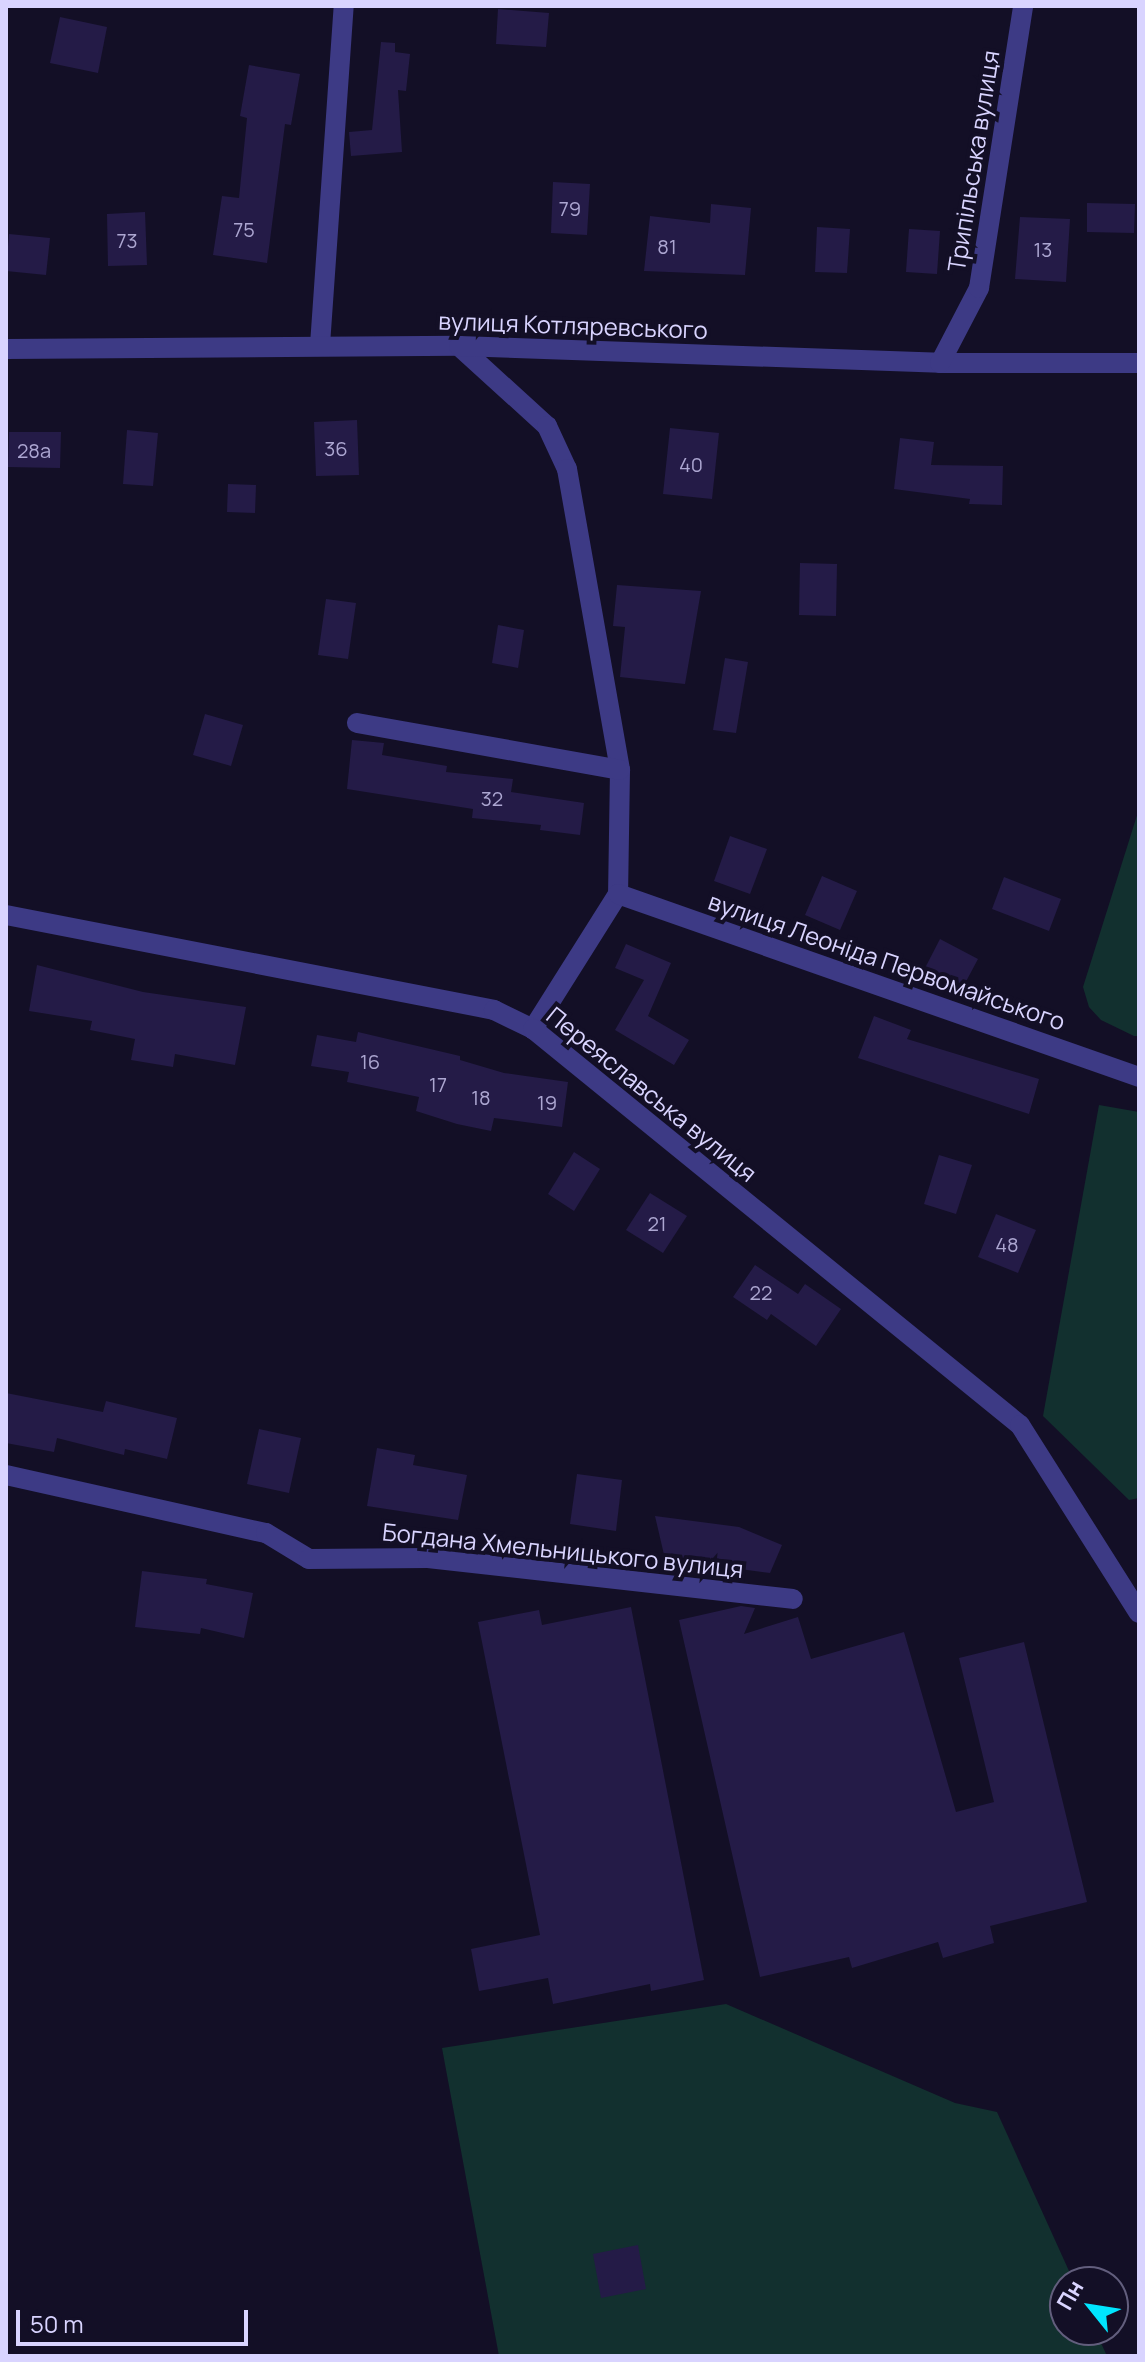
<!DOCTYPE html>
<meta charset="utf-8">
<style>
body{margin:0}
#map{position:relative;width:1145px;height:2362px;overflow:hidden;background:#130f26;font-family:Manrope,sans-serif}
div>[style]{position:absolute}
.green>*{inset:0;background:#12302f}
.building>*{inset:0;background:#241b47}
.street>*{height:20px;margin:-10px;padding:0 10px;transform-origin:10px;border-radius:10px;background:#3d3a85}
span{translate:-50% -50%;white-space:nowrap;text-align:center;line-height:1.15;-webkit-text-stroke:8px #130f26;paint-order:stroke}
.number-label{font-size:20px;color:#aca6d1}
.number-label span{-webkit-text-stroke-width:0}
.street-label{font-size:24px;color:#d9d4ff}
.frame{position:absolute;inset:0;border:8px solid #d9d4ff;pointer-events:none}
.north{position:absolute;left:1049px;top:2266px;width:80px;height:80px;box-sizing:border-box;background:#130f26;border:2px solid #625e7d;border-radius:50%;rotate:300deg;font-size:22px;font-weight:700;line-height:32px;text-align:center;color:#d9d4ff}
.north::after{content:'';display:block;margin:auto;width:28px;height:36px;background:#00e5ff;clip-path:polygon(50% 0,100% 100%,50% 72%,0 100%)}
.scale{position:absolute;left:16px;top:2310px;width:232px;height:36px;box-sizing:border-box;border:4px solid #d9d4ff;border-top:0;padding-left:10px;font-size:24px;line-height:28px;white-space:nowrap;color:#d9d4ff;-webkit-text-stroke:6px #130f26;paint-order:stroke}
</style>
<div id="map">
<div class="green">
<i style="clip-path:polygon(1139px 809px,1139px 1036px,1134px 1036px,1101px 1020px,1089px 1007px,1083px 987px)"></i>
<i style="clip-path:polygon(1099px 1105px,1139px 1112px,1139px 1498px,1129px 1500px,1043px 1416px)"></i>
<i style="clip-path:polygon(726px 2004px,955px 2103px,997px 2112px,1074px 2282px,1065px 2282px,1065px 2330px,1095px 2330px,1107px 2356px,499px 2356px,442px 2048px)"></i>
</div>
<div class="building">
<i style="clip-path:polygon(498px 9px,549px 13px,546px 47px,496px 44px)"></i>
<i style="clip-path:polygon(60px 17px,107px 27px,98px 73px,50px 63px)"></i>
<i style="clip-path:polygon(381px 42px,395px 43px,395px 52px,410px 54px,406px 91px,398px 90px,402px 152px,351px 156px,349px 132px,372px 130px)"></i>
<i style="clip-path:polygon(249px 65px,300px 74px,291px 125px,285px 124px,267px 263px,213px 255px,222px 196px,239px 198px,247px 118px,240px 116px)"></i>
<i style="clip-path:polygon(553px 182px,590px 184px,587px 235px,551px 233px)"></i>
<i style="clip-path:polygon(1087px 203px,1135px 204px,1134px 233px,1087px 232px)"></i>
<i style="clip-path:polygon(711px 204px,751px 208px,745px 275px,644px 271px,650px 216px,710px 223px)"></i>
<i style="clip-path:polygon(145px 212px,147px 265px,108px 266px,107px 214px)"></i>
<i style="clip-path:polygon(1020px 217px,1070px 219px,1066px 282px,1015px 279px)"></i>
<i style="clip-path:polygon(817px 227px,850px 229px,847px 273px,815px 272px)"></i>
<i style="clip-path:polygon(909px 229px,940px 231px,937px 274px,906px 272px)"></i>
<i style="clip-path:polygon(9px 234px,50px 238px,46px 275px,6px 271px)"></i>
<i style="clip-path:polygon(357px 420px,359px 475px,316px 476px,314px 422px)"></i>
<i style="clip-path:polygon(670px 428px,719px 433px,712px 499px,663px 494px)"></i>
<i style="clip-path:polygon(127px 430px,158px 433px,153px 486px,123px 484px)"></i>
<i style="clip-path:polygon(9px 432px,61px 432px,60px 468px,8px 467px)"></i>
<i style="clip-path:polygon(900px 438px,934px 442px,931px 465px,1003px 466px,1002px 505px,969px 504px,970px 499px,894px 489px)"></i>
<i style="clip-path:polygon(228px 484px,256px 485px,255px 513px,227px 512px)"></i>
<i style="clip-path:polygon(800px 563px,837px 564px,836px 616px,799px 615px)"></i>
<i style="clip-path:polygon(617px 585px,701px 591px,685px 684px,620px 677px,625px 627px,613px 626px)"></i>
<i style="clip-path:polygon(326px 599px,356px 603px,348px 659px,318px 655px)"></i>
<i style="clip-path:polygon(498px 625px,524px 630px,518px 668px,492px 663px)"></i>
<i style="clip-path:polygon(725px 658px,748px 662px,736px 733px,713px 730px)"></i>
<i style="clip-path:polygon(205px 714px,243px 725px,231px 766px,193px 755px)"></i>
<i style="clip-path:polygon(352px 740px,384px 743px,382px 755px,447px 766px,446px 772px,513px 779px,511px 792px,584px 803px,580px 835px,540px 830px,541px 825px,472px 818px,473px 809px,347px 789px)"></i>
<i style="clip-path:polygon(730px 836px,767px 849px,750px 894px,714px 881px)"></i>
<i style="clip-path:polygon(822px 876px,857px 891px,840px 930px,805px 915px)"></i>
<i style="clip-path:polygon(1004px 877px,1061px 899px,1049px 931px,992px 909px)"></i>
<i style="clip-path:polygon(940px 939px,978px 959px,962px 989px,924px 970px)"></i>
<i style="clip-path:polygon(626px 944px,671px 963px,648px 1016px,689px 1040px,674px 1065px,615px 1030px,644px 980px,615px 968px)"></i>
<i style="clip-path:polygon(37px 965px,143px 992px,246px 1007px,235px 1065px,175px 1054px,173px 1067px,131px 1060px,135px 1039px,90px 1030px,92px 1021px,29px 1011px)"></i>
<i style="clip-path:polygon(874px 1016px,911px 1030px,907px 1039px,1039px 1079px,1029px 1114px,858px 1058px)"></i>
<i style="clip-path:polygon(358px 1032px,460px 1056px,460px 1060px,504px 1073px,568px 1082px,562px 1127px,494px 1118px,491px 1131px,457px 1124px,416px 1111px,419px 1097px,347px 1082px,349px 1072px,311px 1066px,317px 1035px,356px 1042px)"></i>
<i style="clip-path:polygon(574px 1152px,600px 1169px,574px 1211px,548px 1194px)"></i>
<i style="clip-path:polygon(939px 1155px,972px 1165px,956px 1214px,924px 1204px)"></i>
<i style="clip-path:polygon(650px 1193px,687px 1216px,663px 1253px,626px 1230px)"></i>
<i style="clip-path:polygon(996px 1214px,1036px 1230px,1018px 1273px,978px 1257px)"></i>
<i style="clip-path:polygon(755px 1265px,798px 1294px,805px 1284px,841px 1309px,816px 1346px,771px 1314px,767px 1320px,733px 1297px)"></i>
<i style="clip-path:polygon(6px 1393px,103px 1412px,106px 1401px,177px 1418px,167px 1459px,125px 1449px,124px 1455px,57px 1438px,54px 1452px,6px 1443px)"></i>
<i style="clip-path:polygon(259px 1429px,301px 1438px,289px 1493px,247px 1484px)"></i>
<i style="clip-path:polygon(377px 1448px,415px 1455px,413px 1465px,467px 1475px,458px 1520px,367px 1506px)"></i>
<i style="clip-path:polygon(577px 1474px,622px 1480px,616px 1531px,570px 1524px)"></i>
<i style="clip-path:polygon(655px 1516px,739px 1527px,782px 1545px,770px 1573px,665px 1559px)"></i>
<i style="clip-path:polygon(142px 1571px,207px 1579px,206px 1584px,253px 1593px,244px 1638px,201px 1628px,200px 1634px,135px 1627px)"></i>
<i style="clip-path:polygon(741px 1606px,755px 1608px,744px 1634px,798px 1617px,811px 1659px,904px 1632px,956px 1812px,994px 1802px,959px 1658px,1024px 1642px,1087px 1902px,990px 1926px,994px 1943px,943px 1958px,938px 1942px,852px 1968px,849px 1957px,760px 1977px,679px 1620px)"></i>
<i style="clip-path:polygon(631px 1607px,704px 1980px,651px 1991px,650px 1984px,553px 2004px,548px 1978px,479px 1991px,471px 1949px,540px 1935px,478px 1622px,539px 1610px,542px 1625px)"></i>
<i style="clip-path:polygon(638px 2245px,646px 2289px,601px 2298px,593px 2254px)"></i>
</div>
<div class="street">
<i style="left:320px;top:345px;width:340px;rotate:-86deg"></i>
<i style="left:459px;top:346px;width:119px;rotate:42.3deg"></i>
<i style="left:547px;top:426px;width:47px;rotate:65.1deg"></i>
<i style="left:567px;top:469px;width:306px;rotate:80deg"></i>
<i style="left:620px;top:770px;width:124px;rotate:90.9deg"></i>
<i style="left:618px;top:894px;width:160px;rotate:122.2deg"></i>
<i style="left:6px;top:349px;width:453px;rotate:-0.4deg"></i>
<i style="left:459px;top:346px;width:481px;rotate:2deg"></i>
<i style="left:940px;top:363px;width:199px"></i>
<i style="left:940px;top:363px;width:85px;rotate:-62.5deg"></i>
<i style="left:979px;top:288px;width:285px;rotate:-81.1deg"></i>
<i style="left:357px;top:723px;width:267px;rotate:10.1deg"></i>
<i style="left:618px;top:894px;width:552px;rotate:19.35deg"></i>
<i style="left:6px;top:915px;width:497px;rotate:11deg"></i>
<i style="left:494px;top:1010px;width:43px;rotate:26deg"></i>
<i style="left:533px;top:1029px;width:628px;rotate:39.12deg"></i>
<i style="left:1020px;top:1425px;width:222px;rotate:57.7deg"></i>
<i style="left:6px;top:1475px;width:266px;rotate:12.6deg"></i>
<i style="left:266px;top:1533px;width:50px;rotate:31.2deg"></i>
<i style="left:309px;top:1559px;width:119px;rotate:-0.5deg"></i>
<i style="left:428px;top:1558px;width:367px;rotate:6.4deg"></i>
</div>
<div class="number-label">
<span style="left:570px;top:208px">79</span>
<span style="left:244px;top:229px">75</span>
<span style="left:127px;top:240px">73</span>
<span style="left:667px;top:246px">81</span>
<span style="left:1043px;top:249px">13</span>
<span style="left:336px;top:448px">36</span>
<span style="left:34px;top:450px">28а</span>
<span style="left:691px;top:464px">40</span>
<span style="left:492px;top:798px">32</span>
<span style="left:370px;top:1061px">16</span>
<span style="left:438px;top:1084px">17</span>
<span style="left:481px;top:1097px">18</span>
<span style="left:547px;top:1102px">19</span>
<span style="left:657px;top:1223px">21</span>
<span style="left:1007px;top:1244px">48</span>
<span style="left:761px;top:1292px">22</span>
</div>
<div class="street-label">
<span style="left:973px;top:161px;rotate:-81deg">Трипільська вулиця</span>
<span style="left:573px;top:325px;rotate:2deg">вулиця Котляревського</span>
<span style="left:887px;top:961px;rotate:19deg">вулиця Леоніда Первомайського</span>
<span style="left:652px;top:1094px;rotate:39deg">Переяславська вулиця</span>
<span style="left:563px;top:1550px;rotate:6deg">Богдана Хмельницького вулиця</span>
</div>
<div class="frame"></div>
<div class="north">Пн</div>
<div class="scale">50 m</div>
</div>
